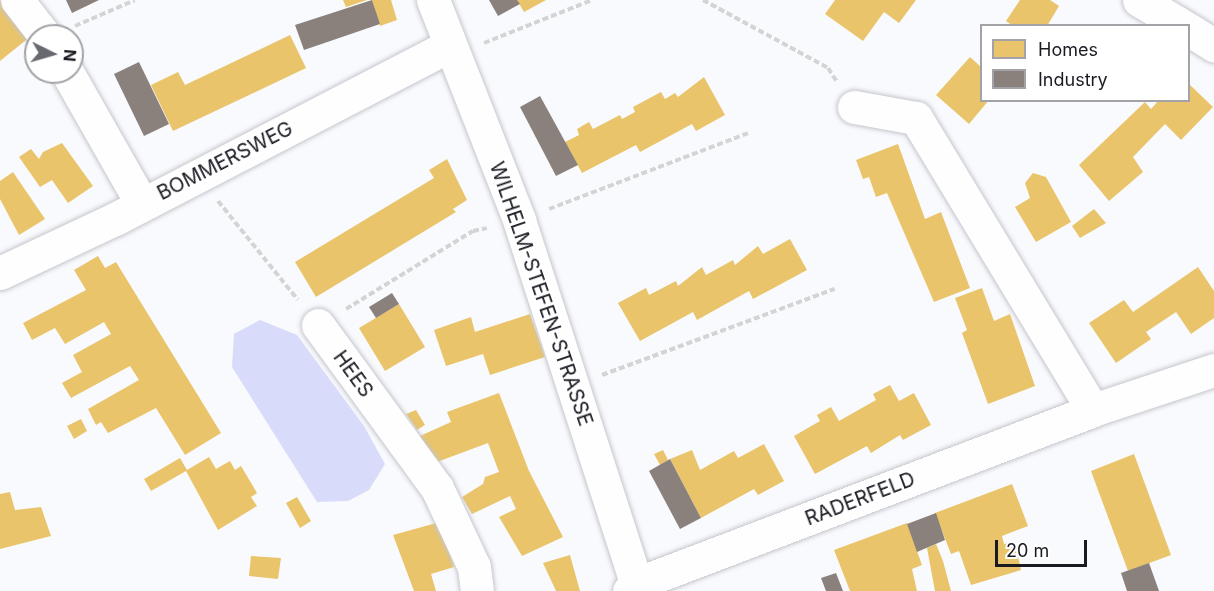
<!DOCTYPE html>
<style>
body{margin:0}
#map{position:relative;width:1214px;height:591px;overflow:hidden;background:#f9fafd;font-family:Inter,sans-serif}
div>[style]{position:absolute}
.green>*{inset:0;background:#d9dbfb}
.homes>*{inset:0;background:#e9c46a}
.industry>*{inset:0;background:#8a817c}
.path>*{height:4px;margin-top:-2px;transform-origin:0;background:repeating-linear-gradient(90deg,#d4d4d5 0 6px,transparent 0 9px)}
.roads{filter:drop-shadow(0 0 2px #c5c6cd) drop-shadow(0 0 2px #c5c6cd)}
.street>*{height:33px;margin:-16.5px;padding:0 16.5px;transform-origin:16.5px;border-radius:16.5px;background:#fefeff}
span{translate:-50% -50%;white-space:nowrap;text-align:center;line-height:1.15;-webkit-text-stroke:6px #fff;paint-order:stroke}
.street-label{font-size:20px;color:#1a1a23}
.legend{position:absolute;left:980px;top:24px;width:210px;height:78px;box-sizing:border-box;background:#fff;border:2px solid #a3a3a7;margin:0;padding:8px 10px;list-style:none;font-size:18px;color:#1a1a23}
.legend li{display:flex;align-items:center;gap:12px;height:30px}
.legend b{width:30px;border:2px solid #a3a3a7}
.north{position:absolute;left:24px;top:24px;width:60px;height:60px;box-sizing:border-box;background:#fff;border:2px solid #a3a3a7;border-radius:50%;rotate:95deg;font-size:16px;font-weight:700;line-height:24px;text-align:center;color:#1a1a23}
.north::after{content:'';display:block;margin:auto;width:21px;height:27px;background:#68686f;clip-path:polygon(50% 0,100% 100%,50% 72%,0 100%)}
.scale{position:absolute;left:995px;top:540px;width:92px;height:27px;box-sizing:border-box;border:3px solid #1a1a23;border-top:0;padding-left:8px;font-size:18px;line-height:21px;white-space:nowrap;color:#1a1a23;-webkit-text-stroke:4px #fff;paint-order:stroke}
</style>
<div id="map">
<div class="green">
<i style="clip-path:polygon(260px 320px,297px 335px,364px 426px,385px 464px,369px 490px,348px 501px,317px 502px,232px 367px,234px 334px)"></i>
</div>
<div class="homes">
<i style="clip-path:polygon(0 0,31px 36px,0 61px)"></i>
<i style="clip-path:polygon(343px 0,367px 0,346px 7px)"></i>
<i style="clip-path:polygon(372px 0,391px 0,397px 20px,380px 26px)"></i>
<i style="clip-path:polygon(517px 0,546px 0,524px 12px)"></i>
<i style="clip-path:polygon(835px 0,916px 0,899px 23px,884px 12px,863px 41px,825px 14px)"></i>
<i style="clip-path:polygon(1020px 0,1050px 0,1059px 6px,1047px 26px,1013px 26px,1006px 21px)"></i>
<i style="clip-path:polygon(290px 35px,306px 68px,173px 131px,151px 85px,178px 72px,185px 85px)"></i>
<i style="clip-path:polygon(970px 57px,981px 67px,981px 100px,989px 100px,969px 124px,936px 95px)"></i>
<i style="clip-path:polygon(704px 77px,725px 115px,696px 131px,692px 124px,640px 152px,636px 145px,582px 173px,565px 142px,579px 135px,577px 129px,589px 122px,593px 129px,620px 115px,622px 119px,635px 112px,633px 107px,661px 92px,665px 99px,675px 93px,678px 97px)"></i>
<i style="clip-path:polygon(1188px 83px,1213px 107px,1181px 140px,1165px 124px,1133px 157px,1143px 172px,1109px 201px,1079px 165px,1145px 102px,1151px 109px,1159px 100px,1188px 100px)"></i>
<i style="clip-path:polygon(62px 143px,93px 186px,68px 203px,52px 180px,40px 187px,19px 157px,31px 149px,39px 159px,43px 152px)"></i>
<i style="clip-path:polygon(898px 144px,925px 219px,941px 212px,970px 288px,934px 302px,887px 193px,876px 197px,869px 177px,863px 179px,856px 160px)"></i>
<i style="clip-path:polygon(447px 159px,467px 200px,453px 209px,456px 212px,316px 297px,295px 262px,434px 178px,429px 170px)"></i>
<i style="clip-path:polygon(13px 172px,45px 219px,19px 235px,0 199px,0 181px)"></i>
<i style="clip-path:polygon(1033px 173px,1046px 177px,1071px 222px,1036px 242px,1015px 207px,1030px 198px,1025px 183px)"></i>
<i style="clip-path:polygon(1094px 209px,1106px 223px,1080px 238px,1072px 226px)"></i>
<i style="clip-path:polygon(790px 239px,807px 270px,753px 299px,749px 291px,697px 320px,693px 312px,640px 341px,618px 303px,646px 288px,649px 295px,676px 281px,678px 286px,702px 267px,706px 275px,733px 260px,735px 265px,758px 246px,763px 254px)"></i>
<i style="clip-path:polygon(98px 256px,105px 268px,116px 262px,221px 433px,185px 455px,156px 408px,108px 433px,101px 422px,96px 425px,88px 409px,139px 380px,130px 366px,71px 398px,62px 383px,82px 372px,73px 355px,111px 334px,104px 322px,65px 344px,55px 328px,32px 340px,23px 323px,86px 290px,74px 270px)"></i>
<i style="clip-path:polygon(1198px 267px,1214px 291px,1214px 318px,1191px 334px,1176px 312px,1146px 332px,1151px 339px,1116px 363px,1089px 323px,1124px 300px,1133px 312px)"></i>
<i style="clip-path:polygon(982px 288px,994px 321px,1010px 314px,1035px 386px,988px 404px,962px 333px,967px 330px,955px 298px)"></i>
<i style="clip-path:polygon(399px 304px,425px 347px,385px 371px,359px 328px)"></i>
<i style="clip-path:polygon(530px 314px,545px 357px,490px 375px,483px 354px,446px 366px,434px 330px,471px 317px,475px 332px)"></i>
<i style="clip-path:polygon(890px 385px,899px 401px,914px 393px,931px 425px,903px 440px,900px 435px,871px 453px,867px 446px,815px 474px,794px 436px,820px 421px,817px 415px,831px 407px,839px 421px,876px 400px,873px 394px)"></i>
<i style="clip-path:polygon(499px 393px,529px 471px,563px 537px,522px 556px,499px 517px,516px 509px,510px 496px,472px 514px,462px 497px,483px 484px,485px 477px,499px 472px,488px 443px,437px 462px,420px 436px,451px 422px,447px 412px)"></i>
<i style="clip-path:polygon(416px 410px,425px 425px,417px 430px,406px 414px)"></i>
<i style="clip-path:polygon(81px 419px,87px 431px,74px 439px,67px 426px)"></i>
<i style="clip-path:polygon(764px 444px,784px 481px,758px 495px,754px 489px,701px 518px,670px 459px,692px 450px,700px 470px,734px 451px,738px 458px)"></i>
<i style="clip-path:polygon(663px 450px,668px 460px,660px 465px,654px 454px)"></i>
<i style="clip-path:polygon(1134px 454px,1171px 555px,1128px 571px,1091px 471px)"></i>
<i style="clip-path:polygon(209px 457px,216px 469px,230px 461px,235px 470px,241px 466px,257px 493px,251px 497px,257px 506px,218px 530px,186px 471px,151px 491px,144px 479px,180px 458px,187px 470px)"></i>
<i style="clip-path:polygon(1012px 484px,1028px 526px,1002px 536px,1004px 544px,1015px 542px,1021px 570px,971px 585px,959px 551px,951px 554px,935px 513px)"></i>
<i style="clip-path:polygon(10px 492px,15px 510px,41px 507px,51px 536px,0 549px,0 494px)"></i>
<i style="clip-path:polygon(297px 497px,311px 521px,300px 528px,286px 503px)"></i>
<i style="clip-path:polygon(440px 522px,454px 567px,431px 574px,436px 591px,414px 591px,393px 535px)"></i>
<i style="clip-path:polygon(907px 523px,922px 565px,912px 569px,917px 591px,850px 591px,834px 550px)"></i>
<i style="clip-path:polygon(936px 544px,943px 561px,951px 591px,935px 591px,927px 548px)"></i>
<i style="clip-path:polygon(570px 555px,580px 591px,556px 591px,543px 563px)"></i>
<i style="clip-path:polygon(251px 556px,281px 558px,278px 579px,249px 576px)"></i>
</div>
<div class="industry">
<i style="clip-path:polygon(66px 0,99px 0,72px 13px)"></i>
<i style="clip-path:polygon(372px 0,380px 24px,304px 50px,295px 25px)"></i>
<i style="clip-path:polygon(489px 0,517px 0,520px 4px,498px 16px)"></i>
<i style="clip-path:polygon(139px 62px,169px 124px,144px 136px,114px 74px)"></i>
<i style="clip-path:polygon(540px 96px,578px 165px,556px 176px,520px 107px)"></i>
<i style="clip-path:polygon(392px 293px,399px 304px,376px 318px,369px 307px)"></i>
<i style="clip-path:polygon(670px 459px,701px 518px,680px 529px,649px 471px)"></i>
<i style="clip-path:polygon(936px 513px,945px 540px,917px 552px,907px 524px)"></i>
<i style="clip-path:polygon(1149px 563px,1159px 591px,1127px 591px,1121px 573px)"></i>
<i style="clip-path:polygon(836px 573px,843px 591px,826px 591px,821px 578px)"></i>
</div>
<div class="path">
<i style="left:703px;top:0;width:142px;rotate:28.5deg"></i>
<i style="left:828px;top:68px;width:17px;rotate:57deg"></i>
<i style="left:75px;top:26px;width:65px;rotate:-23.4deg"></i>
<i style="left:484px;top:43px;width:116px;rotate:-21.7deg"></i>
<i style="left:218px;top:201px;width:127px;rotate:51.1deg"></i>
<i style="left:549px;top:209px;width:213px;rotate:-20.9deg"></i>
<i style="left:346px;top:309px;width:149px;rotate:-31.6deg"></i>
<i style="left:473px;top:231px;width:14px;rotate:-12deg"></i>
<i style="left:602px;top:375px;width:248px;rotate:-20.3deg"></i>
</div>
<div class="roads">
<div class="street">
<i style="left:17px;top:0;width:46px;rotate:52.1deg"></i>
<i style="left:433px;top:0;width:236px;rotate:68.6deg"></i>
<i style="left:519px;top:220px;width:390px;rotate:72.1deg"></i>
<i style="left:1139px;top:0;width:51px;rotate:30.6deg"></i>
<i style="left:1188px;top:29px;width:31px;rotate:32deg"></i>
<i style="left:67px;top:72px;width:152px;rotate:60.4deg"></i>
<i style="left:854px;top:107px;width:63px;rotate:10.1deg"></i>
<i style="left:916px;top:118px;width:341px;rotate:58.8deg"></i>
<i style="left:0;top:273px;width:127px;rotate:-25.2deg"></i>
<i style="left:115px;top:219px;width:376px;rotate:-27.4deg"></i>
<i style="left:318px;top:325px;width:202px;rotate:53.9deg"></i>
<i style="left:437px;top:488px;width:87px;rotate:64.9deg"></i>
<i style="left:474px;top:567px;width:24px;rotate:83deg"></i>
<i style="left:629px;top:591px;width:10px;rotate:-45deg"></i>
<i style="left:636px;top:584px;width:489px;rotate:-20.8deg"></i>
<i style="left:1093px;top:410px;width:127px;rotate:-18.3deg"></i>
</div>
</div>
<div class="street-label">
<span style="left:225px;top:161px;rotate:-27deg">BOMMERSWEG</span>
<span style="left:541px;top:294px;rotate:71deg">WILHELM-STEFEN-STRASSE</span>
<span style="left:353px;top:374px;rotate:54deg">HEES</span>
<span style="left:860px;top:499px;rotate:-21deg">RADERFELD</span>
</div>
<ul class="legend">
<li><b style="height:16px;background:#e9c46a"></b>Homes</li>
<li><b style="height:16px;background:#8a817c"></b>Industry</li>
</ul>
<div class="north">N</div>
<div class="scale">20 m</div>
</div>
